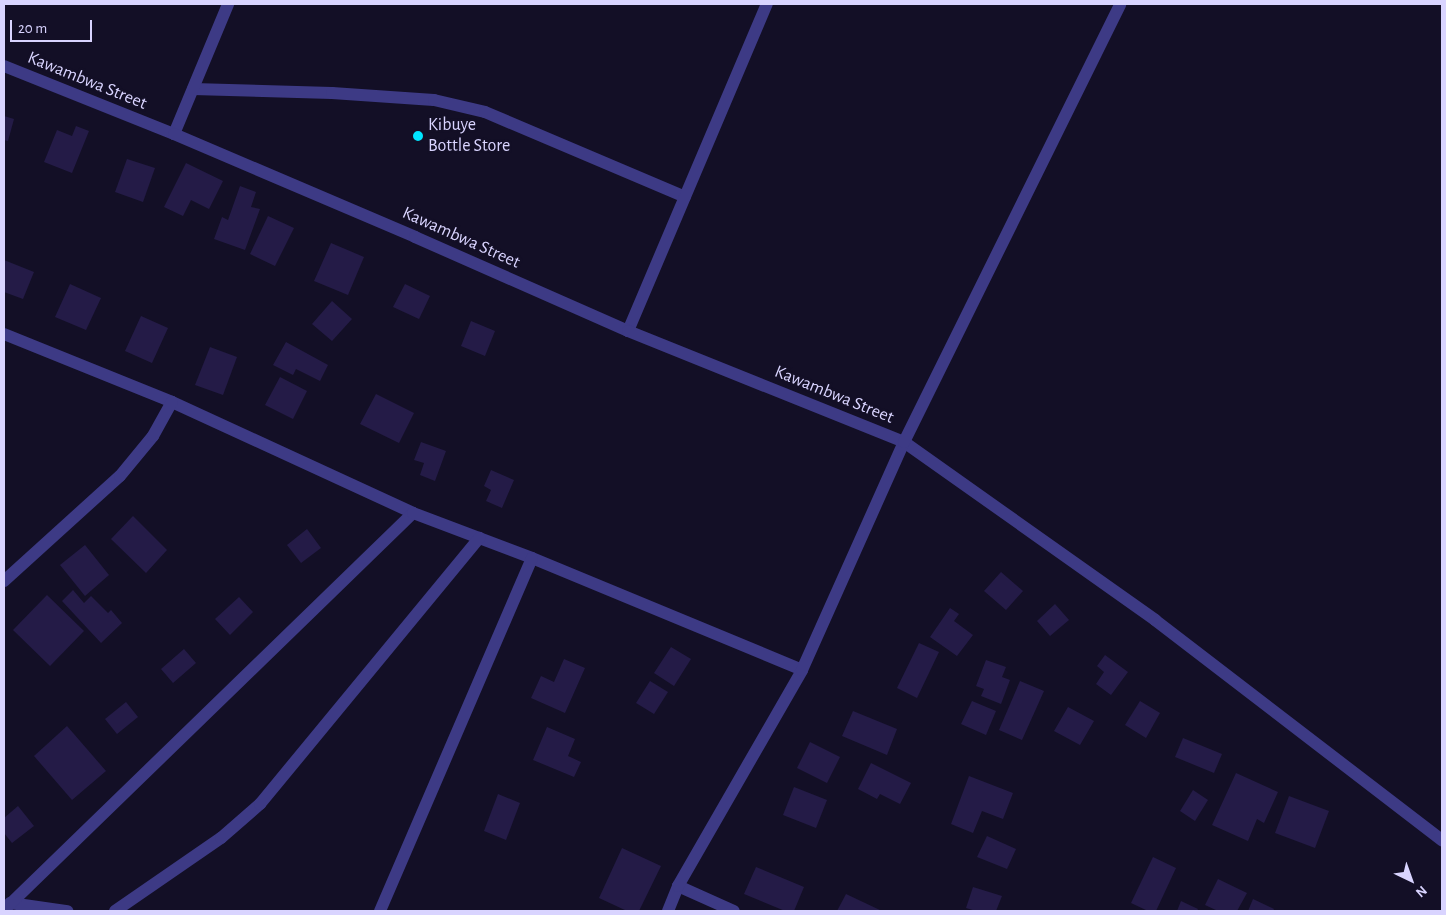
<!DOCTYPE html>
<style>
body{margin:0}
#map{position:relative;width:1446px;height:915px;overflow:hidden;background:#130f26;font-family:"Alegreya Sans",sans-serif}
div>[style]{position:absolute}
.building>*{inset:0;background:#241b47}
.lane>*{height:12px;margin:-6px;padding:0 6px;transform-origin:6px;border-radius:6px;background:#3d3a85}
.street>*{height:12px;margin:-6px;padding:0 6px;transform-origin:6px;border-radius:6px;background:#3d3a85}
.dots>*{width:14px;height:14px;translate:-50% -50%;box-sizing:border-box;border:2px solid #130f26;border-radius:50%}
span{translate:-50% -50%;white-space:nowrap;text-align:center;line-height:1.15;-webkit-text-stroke:5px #130f26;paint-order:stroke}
.street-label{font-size:18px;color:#d9d4ff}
.poi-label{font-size:18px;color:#d9d4ff}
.left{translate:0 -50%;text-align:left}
.frame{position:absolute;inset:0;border:5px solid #d9d4ff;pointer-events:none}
.north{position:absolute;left:1386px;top:855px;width:50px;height:50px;-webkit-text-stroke:4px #130f26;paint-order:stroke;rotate:138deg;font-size:14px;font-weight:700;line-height:20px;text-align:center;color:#d9d4ff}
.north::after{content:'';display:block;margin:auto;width:18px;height:22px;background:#d9d4ff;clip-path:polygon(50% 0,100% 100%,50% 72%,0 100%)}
.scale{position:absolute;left:10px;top:20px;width:82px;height:22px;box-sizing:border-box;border:2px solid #d9d4ff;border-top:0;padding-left:6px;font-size:15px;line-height:18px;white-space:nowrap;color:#d9d4ff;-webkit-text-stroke:4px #130f26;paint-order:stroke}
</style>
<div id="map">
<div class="building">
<i style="clip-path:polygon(4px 116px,14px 119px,8px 141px,4px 140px)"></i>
<i style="clip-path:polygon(76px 126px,89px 131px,72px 173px,44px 162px,57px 130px,72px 136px)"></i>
<i style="clip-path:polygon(127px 159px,155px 168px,143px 202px,115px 192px)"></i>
<i style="clip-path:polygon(186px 163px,223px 181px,209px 209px,191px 200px,183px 216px,164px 207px)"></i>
<i style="clip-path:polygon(240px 186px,256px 192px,251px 207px,260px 209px,245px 250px,214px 239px,222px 217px,228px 220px)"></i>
<i style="clip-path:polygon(268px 216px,294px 228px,275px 266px,250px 254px)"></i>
<i style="clip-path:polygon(331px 243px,364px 257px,348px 295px,314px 281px)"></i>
<i style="clip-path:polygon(4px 260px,34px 272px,23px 299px,4px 292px)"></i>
<i style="clip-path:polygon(70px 284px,101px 298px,86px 330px,55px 317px)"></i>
<i style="clip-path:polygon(405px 284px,430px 296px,419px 319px,393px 307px)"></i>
<i style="clip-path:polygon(332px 301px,352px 319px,332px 341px,312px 324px)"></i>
<i style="clip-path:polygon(141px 316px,168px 328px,152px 363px,125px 351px)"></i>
<i style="clip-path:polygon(471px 321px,495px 331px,485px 356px,461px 346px)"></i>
<i style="clip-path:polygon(286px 342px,328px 365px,320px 381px,296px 369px,293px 375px,273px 365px)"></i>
<i style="clip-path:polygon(210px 347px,237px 357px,223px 395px,195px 385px)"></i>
<i style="clip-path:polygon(280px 377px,307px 391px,293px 419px,265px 405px)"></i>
<i style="clip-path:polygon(376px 394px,414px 413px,399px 443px,360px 424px)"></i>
<i style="clip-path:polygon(421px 442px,446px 451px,435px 481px,420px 475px,424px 463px,414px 460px)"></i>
<i style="clip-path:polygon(491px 470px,514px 480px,502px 508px,486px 501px,491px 490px,484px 486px)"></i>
<i style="clip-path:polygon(133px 516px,167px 550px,146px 573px,111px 539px)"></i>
<i style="clip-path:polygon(307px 529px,321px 548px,301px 563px,287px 545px)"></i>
<i style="clip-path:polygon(85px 545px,109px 575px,85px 596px,60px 565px)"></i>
<i style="clip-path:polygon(1001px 572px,1023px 591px,1006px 610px,984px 591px)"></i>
<i style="clip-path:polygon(73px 590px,84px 603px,91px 596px,108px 613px,111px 610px,122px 623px,101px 643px,62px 601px)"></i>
<i style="clip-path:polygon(47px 595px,84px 631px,50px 666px,13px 630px)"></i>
<i style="clip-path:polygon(239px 597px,253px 612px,230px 635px,215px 619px)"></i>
<i style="clip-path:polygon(1055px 604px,1069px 620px,1050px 636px,1037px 621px)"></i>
<i style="clip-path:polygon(950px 608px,959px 614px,954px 621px,973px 635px,957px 656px,930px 637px)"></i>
<i style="clip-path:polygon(919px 643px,939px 652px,917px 698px,897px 688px)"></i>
<i style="clip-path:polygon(671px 647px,691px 659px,674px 686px,654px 673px)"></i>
<i style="clip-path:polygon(184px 649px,196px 663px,173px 683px,161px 669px)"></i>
<i style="clip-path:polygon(1105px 655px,1128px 672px,1111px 695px,1096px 684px,1104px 672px,1097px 666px)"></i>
<i style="clip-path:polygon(564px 659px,585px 668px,565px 713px,531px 698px,541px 676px,554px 682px)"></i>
<i style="clip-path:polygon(986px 660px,1006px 667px,1002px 677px,1010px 680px,1001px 704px,981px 696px,984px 689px,976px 686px)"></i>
<i style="clip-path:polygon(650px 681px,668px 692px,654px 714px,636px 703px)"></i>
<i style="clip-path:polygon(1020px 681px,1044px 691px,1022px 740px,999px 730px)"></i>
<i style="clip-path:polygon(972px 701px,996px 711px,986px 735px,961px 724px)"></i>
<i style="clip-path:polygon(1140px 701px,1160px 713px,1146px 738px,1125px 725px)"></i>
<i style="clip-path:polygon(126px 702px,138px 717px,117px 734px,105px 719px)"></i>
<i style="clip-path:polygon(1068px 707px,1094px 721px,1080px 745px,1054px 731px)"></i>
<i style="clip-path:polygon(853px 711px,897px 729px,887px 755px,842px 736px)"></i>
<i style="clip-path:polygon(67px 726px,106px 771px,72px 800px,34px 756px)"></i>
<i style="clip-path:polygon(547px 727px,575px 739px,568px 756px,581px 762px,574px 777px,533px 760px)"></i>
<i style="clip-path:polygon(1183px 738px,1222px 754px,1214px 773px,1175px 757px)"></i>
<i style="clip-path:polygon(810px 742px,840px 757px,827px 783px,797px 768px)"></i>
<i style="clip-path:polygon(871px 763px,911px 783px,900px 804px,880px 794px,877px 799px,858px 789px)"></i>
<i style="clip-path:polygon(1236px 773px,1278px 792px,1264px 823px,1257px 819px,1248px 841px,1212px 825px)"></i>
<i style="clip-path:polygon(969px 776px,1013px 793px,1003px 819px,982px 811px,973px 833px,951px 824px)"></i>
<i style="clip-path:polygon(794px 787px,827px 800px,816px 828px,783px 815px)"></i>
<i style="clip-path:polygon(1193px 790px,1208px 800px,1195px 821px,1180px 811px)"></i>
<i style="clip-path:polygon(498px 794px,520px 803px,506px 840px,484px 831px)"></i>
<i style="clip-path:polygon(1289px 796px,1329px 811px,1315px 848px,1275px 833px)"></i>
<i style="clip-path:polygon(18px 806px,34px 826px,12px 843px,4px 833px,4px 818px)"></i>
<i style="clip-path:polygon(987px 836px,1016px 849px,1007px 869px,977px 857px)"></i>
<i style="clip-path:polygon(622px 848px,661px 866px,639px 911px,627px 911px,599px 898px)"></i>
<i style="clip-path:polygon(1153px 857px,1176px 868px,1156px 911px,1148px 911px,1131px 903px)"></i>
<i style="clip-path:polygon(756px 867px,804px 887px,794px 911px,785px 911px,744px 894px)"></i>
<i style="clip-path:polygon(1218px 879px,1247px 893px,1237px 911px,1218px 911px,1205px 905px)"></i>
<i style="clip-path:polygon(973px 887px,1002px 896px,996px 911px,976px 911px,966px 908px)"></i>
<i style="clip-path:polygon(846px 894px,882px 911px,837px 911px)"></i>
<i style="clip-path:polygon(1253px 899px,1274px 909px,1273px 911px,1248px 911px)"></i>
<i style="clip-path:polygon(1181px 901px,1198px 909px,1197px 911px,1177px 911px)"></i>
</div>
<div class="lane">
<i style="left:193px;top:89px;width:139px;rotate:1.6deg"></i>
<i style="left:332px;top:93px;width:102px;rotate:3.9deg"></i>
<i style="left:434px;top:100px;width:52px;rotate:13.2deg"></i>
<i style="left:485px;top:112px;width:217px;rotate:23deg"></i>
<i style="left:174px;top:134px;width:141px;rotate:-67.4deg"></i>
<i style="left:628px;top:331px;width:355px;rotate:-67deg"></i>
</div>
<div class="street">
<i style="left:4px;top:66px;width:183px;rotate:21.8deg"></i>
<i style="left:174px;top:134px;width:262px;rotate:23.1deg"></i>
<i style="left:415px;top:237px;width:233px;rotate:23.8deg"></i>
<i style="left:628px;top:331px;width:297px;rotate:21.9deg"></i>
<i style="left:904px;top:442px;width:308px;rotate:35.3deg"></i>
<i style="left:1155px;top:620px;width:362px;rotate:37.5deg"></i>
<i style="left:4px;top:334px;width:181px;rotate:22deg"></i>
<i style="left:172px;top:402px;width:265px;rotate:24.7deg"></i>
<i style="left:4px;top:581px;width:156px;rotate:-42.2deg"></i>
<i style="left:120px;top:476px;width:52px;rotate:-50.5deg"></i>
<i style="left:153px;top:436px;width:39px;rotate:-61deg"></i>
<i style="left:678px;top:886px;width:61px;rotate:24.1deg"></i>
<i style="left:10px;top:903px;width:58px;rotate:8deg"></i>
<i style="left:4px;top:910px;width:570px;rotate:-44.15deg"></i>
<i style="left:413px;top:513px;width:127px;rotate:20.7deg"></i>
<i style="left:532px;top:558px;width:292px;rotate:22.5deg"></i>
<i style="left:115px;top:911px;width:129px;rotate:-34.6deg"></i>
<i style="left:221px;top:838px;width:52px;rotate:-41.1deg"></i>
<i style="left:260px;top:804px;width:345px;rotate:-50.5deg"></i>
<i style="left:380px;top:911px;width:384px;rotate:-66.7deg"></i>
<i style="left:668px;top:911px;width:27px;rotate:-68deg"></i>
<i style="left:678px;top:886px;width:249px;rotate:-60.1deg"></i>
<i style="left:802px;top:670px;width:250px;rotate:-65.9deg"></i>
<i style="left:904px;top:442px;width:488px;rotate:-63.7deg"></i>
</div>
<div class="dots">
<i style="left:418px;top:136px;background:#00e5ff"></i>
</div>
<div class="street-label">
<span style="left:87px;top:81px;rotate:22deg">Kawambwa Street</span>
<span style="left:461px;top:238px;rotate:24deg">Kawambwa Street</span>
<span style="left:834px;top:395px;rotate:22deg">Kawambwa Street</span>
</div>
<div class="poi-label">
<span class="left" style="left:428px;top:136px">Kibuye<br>Bottle Store</span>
</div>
<div class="frame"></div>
<div class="north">N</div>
<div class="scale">20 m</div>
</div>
